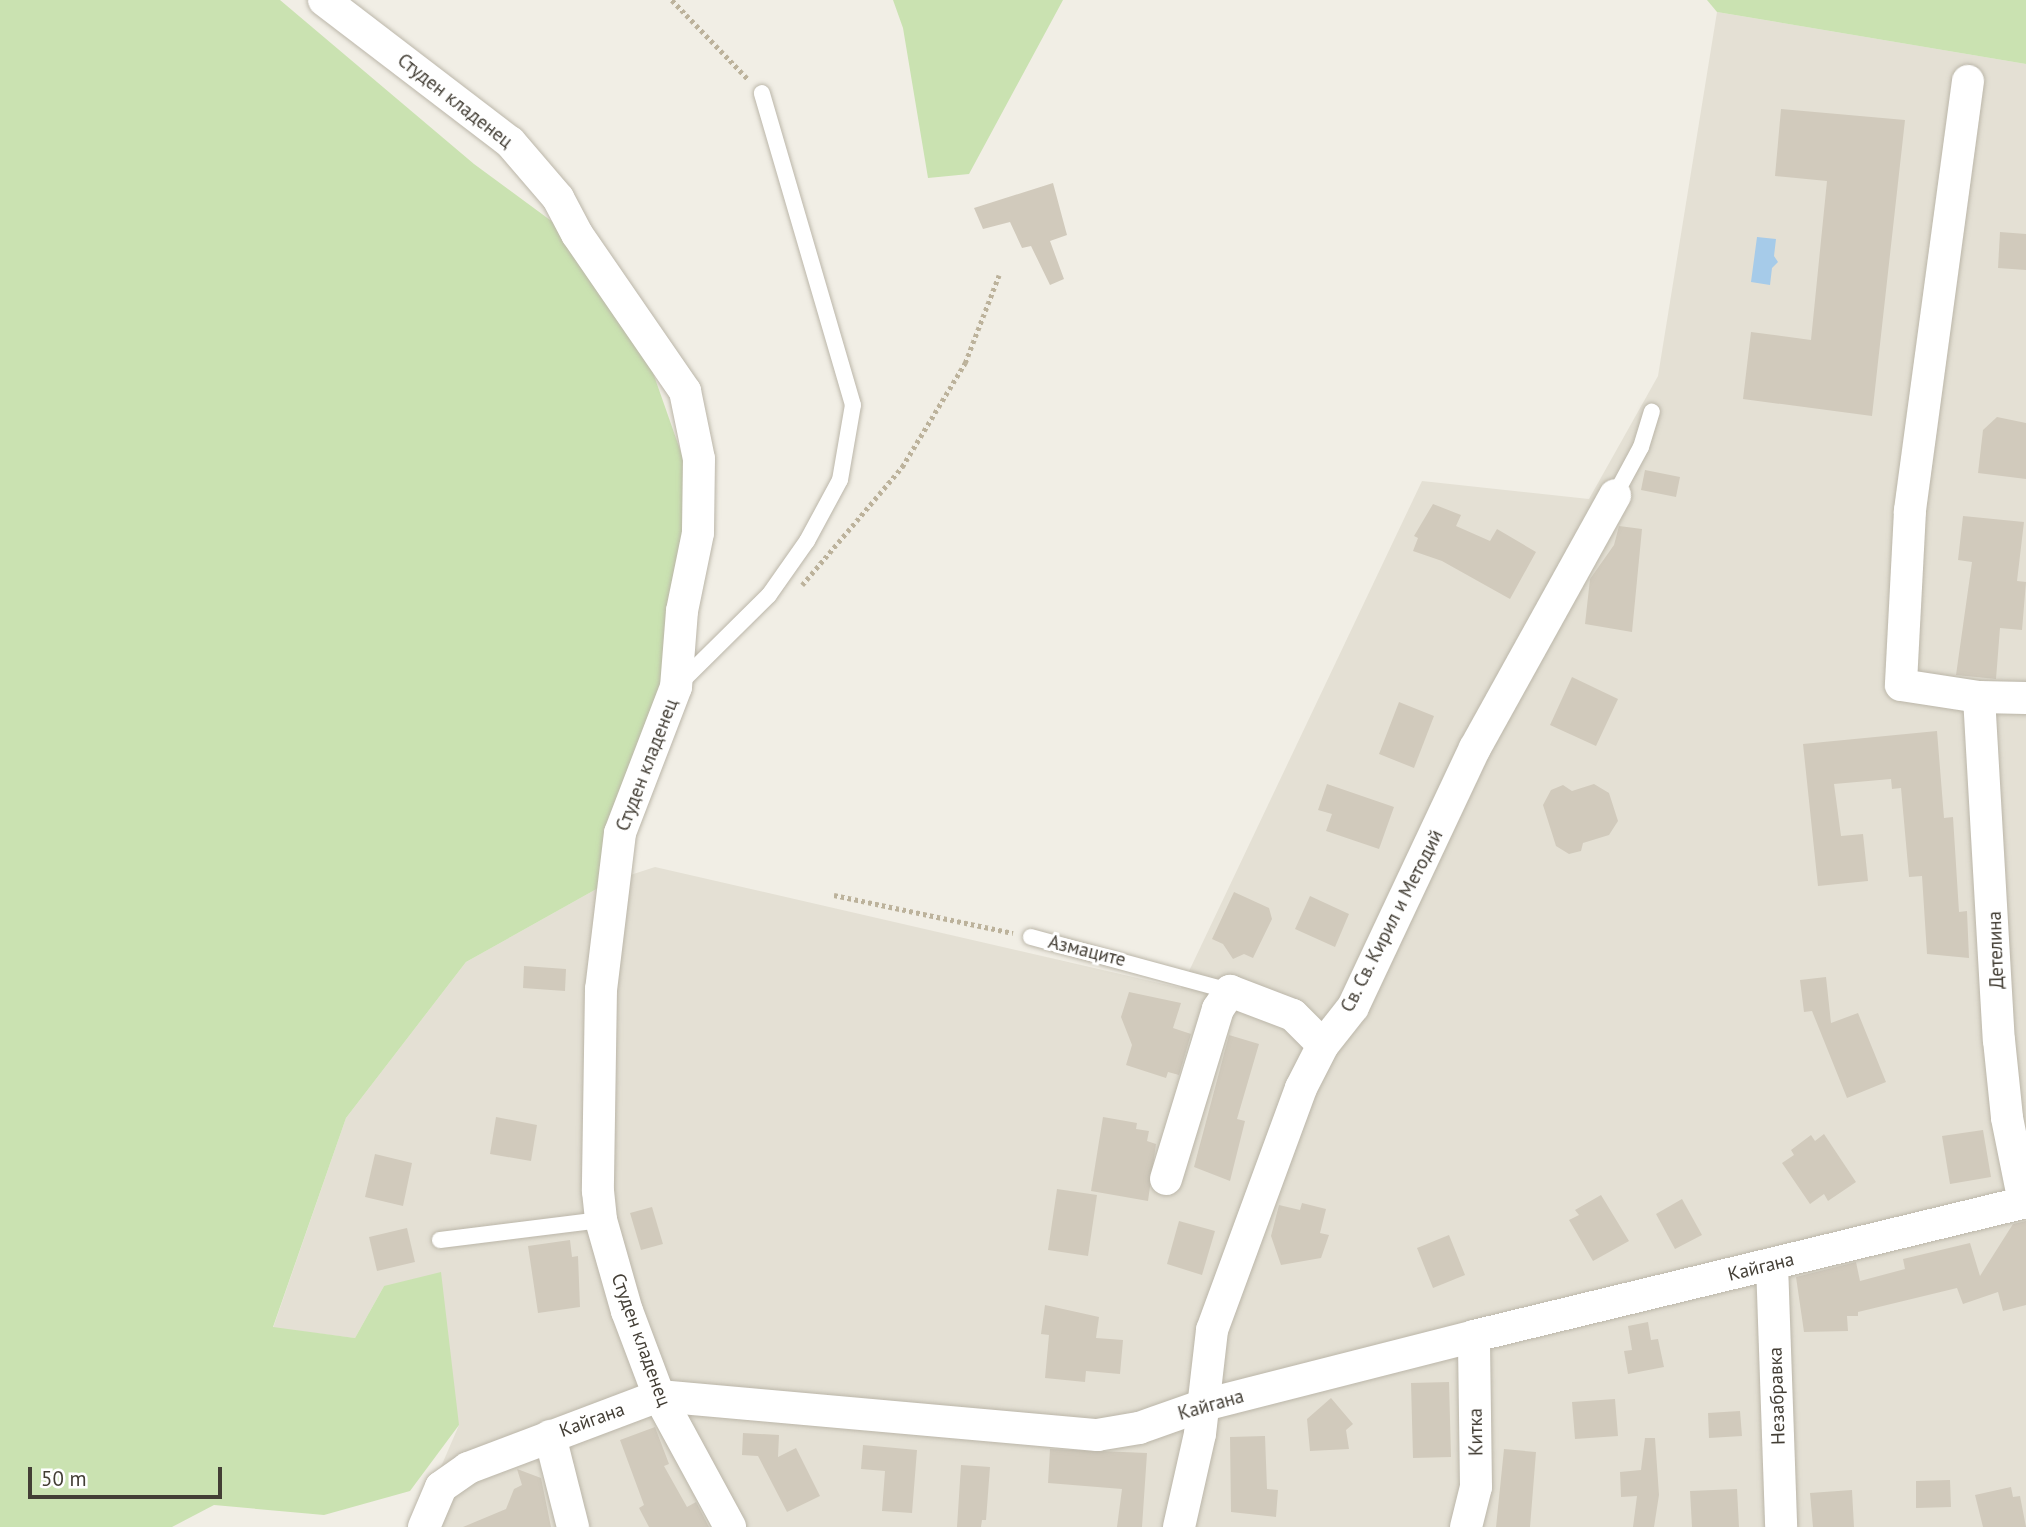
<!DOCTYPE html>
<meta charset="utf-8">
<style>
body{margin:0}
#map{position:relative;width:2026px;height:1527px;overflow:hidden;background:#f1eee5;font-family:"PT Sans",sans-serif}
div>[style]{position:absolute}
.residential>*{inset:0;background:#e4e0d4}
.green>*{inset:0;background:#cae2b1}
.water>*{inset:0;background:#a6cbe9}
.building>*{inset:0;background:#d1cabc}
.path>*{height:4.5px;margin-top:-2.25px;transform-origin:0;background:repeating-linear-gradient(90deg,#bcb29b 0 3.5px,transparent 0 7px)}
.roads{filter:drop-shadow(0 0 2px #bbb6a9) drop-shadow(0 0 2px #bbb6a9)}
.lane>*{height:16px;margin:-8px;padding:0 8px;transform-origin:8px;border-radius:8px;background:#fff}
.street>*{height:32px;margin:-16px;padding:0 16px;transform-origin:16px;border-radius:16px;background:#fff}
span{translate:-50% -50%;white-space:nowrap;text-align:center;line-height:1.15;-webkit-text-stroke:6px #fff;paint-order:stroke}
.street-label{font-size:19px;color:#433e35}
.scale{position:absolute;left:28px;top:1467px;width:194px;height:32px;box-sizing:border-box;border:4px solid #433e35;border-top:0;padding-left:9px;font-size:21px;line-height:24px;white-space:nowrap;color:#433e35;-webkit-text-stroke:5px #fff;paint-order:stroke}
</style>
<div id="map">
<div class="residential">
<i style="clip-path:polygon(1717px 12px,2026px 64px,2026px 1527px,415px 1527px,459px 1425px,384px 1286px,355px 1338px,273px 1328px,346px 1118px,466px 962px,609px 882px,655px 867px,1181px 988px,1422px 481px,1589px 499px,1658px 376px)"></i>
</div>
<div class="green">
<i style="clip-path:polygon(0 0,280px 0,474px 164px,565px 231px,651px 367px,691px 481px,705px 580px,668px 723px,609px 882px,466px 962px,346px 1118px,273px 1327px,355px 1338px,384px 1286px,441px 1272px,459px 1425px,410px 1491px,324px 1515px,214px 1505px,172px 1527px,0 1527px)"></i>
<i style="clip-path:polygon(893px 0,1063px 0,969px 174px,928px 178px,903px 28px)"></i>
<i style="clip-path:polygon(1707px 0,2026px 0,2026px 64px,1717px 12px)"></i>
</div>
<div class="water">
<i style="clip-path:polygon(1757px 237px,1776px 239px,1774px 256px,1778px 262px,1772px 268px,1770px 285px,1751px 282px)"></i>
</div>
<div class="building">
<i style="clip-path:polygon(1781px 109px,1905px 120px,1872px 416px,1743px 399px,1751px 332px,1811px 340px,1827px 181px,1775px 176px)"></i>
<i style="clip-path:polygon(1053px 183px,1067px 235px,1050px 241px,1064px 279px,1050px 285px,1031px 246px,1022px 248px,1010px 222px,983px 229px,974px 208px)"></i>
<i style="clip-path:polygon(2000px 232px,2026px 234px,2026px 270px,1998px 268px)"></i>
<i style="clip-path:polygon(1997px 417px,2026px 423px,2026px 479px,1978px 473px,1983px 430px)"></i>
<i style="clip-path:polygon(1645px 470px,1680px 477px,1676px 497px,1641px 490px)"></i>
<i style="clip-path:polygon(1433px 504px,1461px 515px,1456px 526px,1490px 541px,1497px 529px,1536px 552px,1510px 599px,1442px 561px,1413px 551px,1418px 538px,1414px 536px)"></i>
<i style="clip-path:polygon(1963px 516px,2024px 522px,2017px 581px,2026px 582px,2022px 630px,2000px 628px,1996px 679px,1956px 675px,1972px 562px,1958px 560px)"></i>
<i style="clip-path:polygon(1619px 526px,1642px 529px,1632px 632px,1585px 624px,1590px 579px,1614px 545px)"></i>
<i style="clip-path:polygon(1572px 677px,1618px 699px,1596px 746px,1550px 725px)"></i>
<i style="clip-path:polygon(1399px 702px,1434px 716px,1414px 768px,1379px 754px)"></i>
<i style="clip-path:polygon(1937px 731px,1944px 818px,1953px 817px,1959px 912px,1967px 911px,1969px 958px,1927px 954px,1922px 876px,1909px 877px,1901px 788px,1892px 789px,1891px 779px,1834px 784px,1841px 836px,1863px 834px,1868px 881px,1818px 886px,1803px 744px)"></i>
<i style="clip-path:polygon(1327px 784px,1394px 807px,1379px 849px,1326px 831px,1332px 814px,1318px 810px)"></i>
<i style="clip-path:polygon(1594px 784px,1609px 793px,1618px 821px,1609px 835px,1583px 843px,1581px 851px,1569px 854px,1556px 846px,1543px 805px,1551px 790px,1563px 785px,1572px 791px)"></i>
<i style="clip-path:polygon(1234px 892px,1269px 908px,1272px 919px,1253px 958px,1244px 954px,1233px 959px,1223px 944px,1212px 939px)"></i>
<i style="clip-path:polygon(1310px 896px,1349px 914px,1335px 947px,1295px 929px)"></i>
<i style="clip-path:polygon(524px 966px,566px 969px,565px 991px,523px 988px)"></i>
<i style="clip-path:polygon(1826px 977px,1831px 1023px,1858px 1013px,1886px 1082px,1847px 1098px,1812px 1011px,1804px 1012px,1800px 980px)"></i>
<i style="clip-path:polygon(1129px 992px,1181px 1003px,1173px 1028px,1191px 1034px,1179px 1075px,1168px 1072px,1166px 1078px,1126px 1065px,1132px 1045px,1121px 1017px)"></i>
<i style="clip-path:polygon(1229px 1035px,1259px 1044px,1237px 1119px,1245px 1121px,1230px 1181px,1194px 1167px)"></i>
<i style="clip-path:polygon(496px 1117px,537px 1125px,531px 1161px,490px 1154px)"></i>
<i style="clip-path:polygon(1103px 1117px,1137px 1123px,1136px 1129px,1149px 1131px,1147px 1141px,1156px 1144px,1148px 1201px,1091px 1191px)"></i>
<i style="clip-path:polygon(1983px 1130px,1991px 1177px,1950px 1184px,1942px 1136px)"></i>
<i style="clip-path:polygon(1824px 1134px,1856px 1182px,1828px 1201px,1824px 1194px,1810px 1204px,1782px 1163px,1794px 1155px,1791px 1150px,1811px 1135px,1815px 1141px)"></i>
<i style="clip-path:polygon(375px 1154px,412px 1163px,403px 1206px,365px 1197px)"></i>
<i style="clip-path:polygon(1057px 1189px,1097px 1195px,1088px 1256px,1048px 1250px)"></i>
<i style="clip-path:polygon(1601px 1195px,1629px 1241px,1593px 1261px,1569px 1220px,1579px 1215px,1575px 1210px)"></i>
<i style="clip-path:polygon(1682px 1199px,1702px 1235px,1675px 1249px,1656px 1214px)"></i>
<i style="clip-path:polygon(1302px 1203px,1326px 1209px,1320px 1233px,1329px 1235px,1321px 1258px,1281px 1265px,1271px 1236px,1279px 1205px,1300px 1210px)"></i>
<i style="clip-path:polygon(652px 1207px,663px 1244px,641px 1250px,630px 1213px)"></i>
<i style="clip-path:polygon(1179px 1221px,1215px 1231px,1202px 1275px,1167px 1264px)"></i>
<i style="clip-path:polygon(2026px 1221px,2026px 1305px,2003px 1311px,1998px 1292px,1963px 1304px,1957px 1288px,1858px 1312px,1858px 1316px,1847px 1316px,1848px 1331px,1804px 1332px,1796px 1277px,1856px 1262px,1860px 1281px,1905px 1269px,1903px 1259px,1970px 1243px,1980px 1276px,2013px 1224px)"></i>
<i style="clip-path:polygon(407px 1228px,415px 1262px,377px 1271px,369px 1237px)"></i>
<i style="clip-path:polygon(1449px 1235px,1465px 1275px,1433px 1288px,1417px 1248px)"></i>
<i style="clip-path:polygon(570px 1240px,572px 1257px,578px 1256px,580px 1307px,538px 1313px,528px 1246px)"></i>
<i style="clip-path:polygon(1045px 1305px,1099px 1317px,1096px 1338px,1123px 1340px,1120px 1374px,1086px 1371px,1085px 1382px,1045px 1378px,1049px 1335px,1041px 1334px)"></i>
<i style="clip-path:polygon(1648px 1322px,1651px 1340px,1658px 1339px,1664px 1367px,1628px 1374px,1624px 1351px,1632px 1350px,1628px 1326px)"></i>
<i style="clip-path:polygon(1449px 1382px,1451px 1457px,1413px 1458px,1411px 1383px)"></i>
<i style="clip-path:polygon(1331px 1398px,1353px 1424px,1346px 1430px,1349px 1449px,1310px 1451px,1307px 1419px)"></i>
<i style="clip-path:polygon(1615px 1399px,1618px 1436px,1575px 1439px,1572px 1402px)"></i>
<i style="clip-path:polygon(1740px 1411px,1742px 1436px,1709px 1438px,1708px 1413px)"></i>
<i style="clip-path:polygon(655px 1427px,669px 1464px,664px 1466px,687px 1507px,696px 1502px,709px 1527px,649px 1527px,639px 1508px,644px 1505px,620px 1440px)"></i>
<i style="clip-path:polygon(743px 1433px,779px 1435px,778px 1457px,796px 1448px,820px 1496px,787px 1512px,758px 1456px,742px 1455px)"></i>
<i style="clip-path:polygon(1265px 1436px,1267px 1489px,1278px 1490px,1276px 1517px,1231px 1512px,1230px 1437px)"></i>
<i style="clip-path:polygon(1645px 1438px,1655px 1438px,1659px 1495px,1654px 1527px,1633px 1527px,1637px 1496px,1621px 1497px,1620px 1472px,1641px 1470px)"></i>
<i style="clip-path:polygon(863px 1445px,917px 1450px,912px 1513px,882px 1511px,885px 1471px,861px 1469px)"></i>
<i style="clip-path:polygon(1050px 1449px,1147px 1453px,1142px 1527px,1117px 1527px,1122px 1489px,1048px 1483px)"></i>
<i style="clip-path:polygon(1504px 1449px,1536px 1452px,1530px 1527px,1496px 1527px)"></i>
<i style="clip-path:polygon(961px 1465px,990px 1467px,986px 1520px,982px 1520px,981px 1527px,957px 1527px)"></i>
<i style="clip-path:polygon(517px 1469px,541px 1478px,551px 1527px,463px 1527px,506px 1509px,514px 1489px,522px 1485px)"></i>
<i style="clip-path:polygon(1950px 1480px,1951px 1507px,1916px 1508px,1916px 1481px)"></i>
<i style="clip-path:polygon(2011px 1487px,2013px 1497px,2020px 1496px,2026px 1527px,1983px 1527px,1975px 1495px)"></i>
<i style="clip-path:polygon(1737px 1489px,1739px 1527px,1692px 1527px,1690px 1491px)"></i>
<i style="clip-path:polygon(1852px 1490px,1854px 1527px,1813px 1527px,1810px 1493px)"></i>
</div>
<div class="path">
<i style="left:672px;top:0;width:111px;rotate:46.1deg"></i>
<i style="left:802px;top:585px;width:155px;rotate:-49.7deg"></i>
<i style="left:902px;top:467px;width:122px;rotate:-58.8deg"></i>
<i style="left:965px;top:363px;width:94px;rotate:-68.9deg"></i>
<i style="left:834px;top:895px;width:183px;rotate:12deg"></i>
</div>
<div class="roads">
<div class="lane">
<i style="left:1615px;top:495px;width:55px;rotate:-61.6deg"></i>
<i style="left:1641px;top:447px;width:37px;rotate:-73deg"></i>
<i style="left:678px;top:685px;width:128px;rotate:-44.7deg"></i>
<i style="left:769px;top:595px;width:66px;rotate:-54.9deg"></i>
<i style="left:807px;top:541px;width:69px;rotate:-61.6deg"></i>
<i style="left:840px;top:480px;width:76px;rotate:-80.2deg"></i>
<i style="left:853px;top:405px;width:325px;rotate:-106.3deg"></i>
<i style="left:1031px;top:937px;width:206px;rotate:15.2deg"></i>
<i style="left:440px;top:1240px;width:162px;rotate:-7.1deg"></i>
</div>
<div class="street">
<i style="left:324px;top:0;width:234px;rotate:37.4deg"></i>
<i style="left:510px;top:142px;width:74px;rotate:49.4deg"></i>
<i style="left:558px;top:198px;width:41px;rotate:62.2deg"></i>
<i style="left:577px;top:234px;width:191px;rotate:55.5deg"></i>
<i style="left:685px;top:391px;width:69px;rotate:78.4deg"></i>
<i style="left:699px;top:459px;width:74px;rotate:90.8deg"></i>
<i style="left:698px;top:533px;width:80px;rotate:101.6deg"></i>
<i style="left:682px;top:611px;width:76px;rotate:94.5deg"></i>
<i style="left:676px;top:687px;width:156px;rotate:111deg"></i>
<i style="left:620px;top:833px;width:157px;rotate:96.9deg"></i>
<i style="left:601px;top:989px;width:202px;rotate:90.9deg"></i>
<i style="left:598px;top:1191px;width:29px;rotate:84deg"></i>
<i style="left:601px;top:1220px;width:95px;rotate:74.1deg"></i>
<i style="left:627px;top:1311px;width:91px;rotate:69.4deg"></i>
<i style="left:659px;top:1396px;width:149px;rotate:61.5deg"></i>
<i style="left:1968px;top:81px;width:434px;rotate:97.7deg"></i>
<i style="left:1910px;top:511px;width:174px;rotate:93deg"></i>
<i style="left:1901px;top:685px;width:79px;rotate:8.7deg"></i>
<i style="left:1979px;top:697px;width:47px;rotate:1.2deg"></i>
<i style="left:1979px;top:697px;width:344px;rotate:86.7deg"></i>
<i style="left:1999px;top:1040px;width:78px;rotate:84.1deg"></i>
<i style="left:2007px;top:1118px;width:86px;rotate:78.6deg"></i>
<i style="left:1166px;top:1179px;width:178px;rotate:-73deg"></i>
<i style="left:1218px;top:1009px;width:22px;rotate:-56deg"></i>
<i style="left:1230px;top:991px;width:67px;rotate:20.9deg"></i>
<i style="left:1293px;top:1015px;width:42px;rotate:45deg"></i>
<i style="left:1772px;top:1264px;width:263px;rotate:88deg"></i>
<i style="left:550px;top:1436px;width:94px;rotate:75.8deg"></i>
<i style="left:424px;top:1527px;width:43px;rotate:-67deg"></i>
<i style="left:441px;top:1487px;width:33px;rotate:-35deg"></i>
<i style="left:468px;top:1468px;width:204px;rotate:-20.7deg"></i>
<i style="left:659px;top:1396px;width:440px;rotate:5.1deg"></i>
<i style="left:1097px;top:1435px;width:43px;rotate:-9.5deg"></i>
<i style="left:1139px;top:1428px;width:69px;rotate:-19.5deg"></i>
<i style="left:1204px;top:1405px;width:279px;rotate:-14.3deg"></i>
<i style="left:1474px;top:1336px;width:568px;rotate:-13.64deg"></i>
<i style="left:1179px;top:1527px;width:95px;rotate:-77.3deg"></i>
<i style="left:1200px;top:1434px;width:105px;rotate:-83.4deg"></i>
<i style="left:1212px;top:1330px;width:258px;rotate:-69.8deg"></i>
<i style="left:1301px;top:1088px;width:48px;rotate:-62.9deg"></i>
<i style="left:1323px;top:1045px;width:48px;rotate:-51.7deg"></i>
<i style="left:1353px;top:1007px;width:286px;rotate:-64.8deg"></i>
<i style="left:1475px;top:748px;width:289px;rotate:-61deg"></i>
<i style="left:1466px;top:1527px;width:41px;rotate:-76deg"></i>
<i style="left:1476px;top:1487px;width:151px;rotate:-90.8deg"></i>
</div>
</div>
<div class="street-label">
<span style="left:455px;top:101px;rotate:38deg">Студен кладенец</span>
<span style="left:647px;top:765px;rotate:-69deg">Студен кладенец</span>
<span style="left:1392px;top:921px;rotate:-63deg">Св. Св. Кирил и Методий</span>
<span style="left:1996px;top:950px;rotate:-92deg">Детелина</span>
<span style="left:1087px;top:951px;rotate:14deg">Азмаците</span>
<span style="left:1761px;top:1267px;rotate:-14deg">Кайгана</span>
<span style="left:641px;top:1340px;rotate:70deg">Студен кладенец</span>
<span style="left:1777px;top:1396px;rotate:-92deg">Незабравка</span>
<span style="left:1211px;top:1405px;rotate:-16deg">Кайгана</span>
<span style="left:592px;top:1420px;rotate:-20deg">Кайгана</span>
<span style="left:1476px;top:1432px;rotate:-91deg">Китка</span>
</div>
<div class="scale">50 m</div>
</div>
